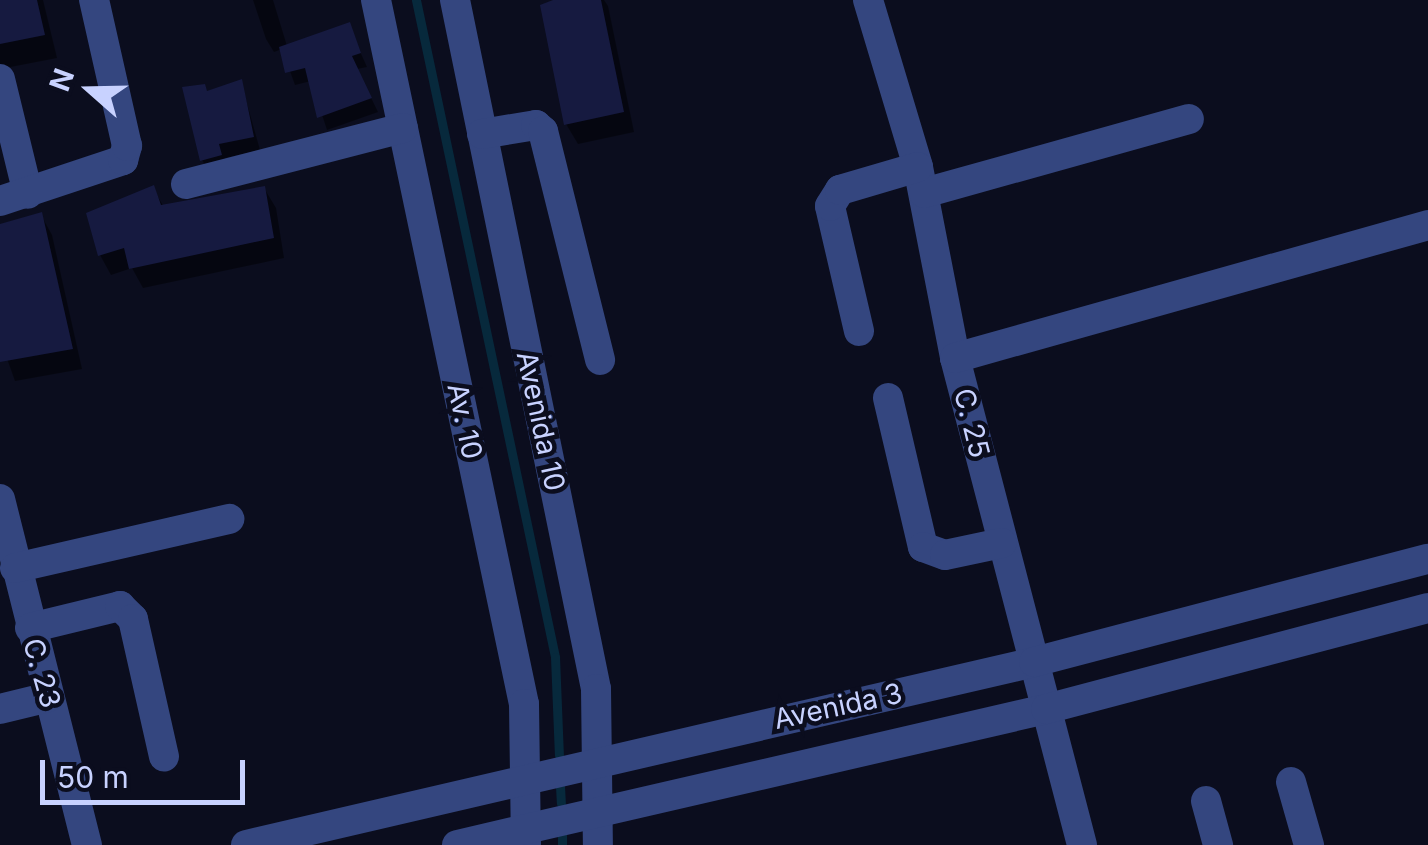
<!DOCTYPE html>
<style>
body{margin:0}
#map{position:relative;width:1428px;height:845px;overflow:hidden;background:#0b0d1e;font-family:Inter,sans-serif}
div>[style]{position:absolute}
.shadow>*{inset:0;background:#0007}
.stream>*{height:9px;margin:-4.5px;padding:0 4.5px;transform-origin:4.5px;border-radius:4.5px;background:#07293c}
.building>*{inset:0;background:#161a40}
.minor>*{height:30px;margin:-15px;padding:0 15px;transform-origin:15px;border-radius:15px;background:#34467f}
span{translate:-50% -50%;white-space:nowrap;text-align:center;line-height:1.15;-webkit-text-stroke:9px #0b0d1e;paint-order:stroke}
.street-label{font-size:28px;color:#c8d2ff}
.north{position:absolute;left:40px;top:40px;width:100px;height:100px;-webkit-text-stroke:8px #0b0d1e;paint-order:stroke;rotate:290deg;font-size:28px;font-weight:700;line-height:40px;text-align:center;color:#c8d2ff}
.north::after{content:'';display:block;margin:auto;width:35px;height:45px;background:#c8d2ff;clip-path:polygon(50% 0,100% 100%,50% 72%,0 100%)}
.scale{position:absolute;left:40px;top:760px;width:205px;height:45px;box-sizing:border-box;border:5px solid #c8d2ff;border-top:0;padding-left:12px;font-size:30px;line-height:35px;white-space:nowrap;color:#c8d2ff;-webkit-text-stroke:8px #0b0d1e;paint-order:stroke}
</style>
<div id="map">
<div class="shadow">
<i style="clip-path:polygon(0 0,43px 0,57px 58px,0 69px)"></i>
<i style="clip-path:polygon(253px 0,273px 0,287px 46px,348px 25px,367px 67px,357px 69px,378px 112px,327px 130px,311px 81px,295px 85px,282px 49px,274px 52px,266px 39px)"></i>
<i style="clip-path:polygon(560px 0,604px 0,608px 6px,634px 132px,578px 144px,566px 124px)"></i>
<i style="clip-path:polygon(241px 82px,260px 150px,225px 158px,228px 169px,210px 173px,202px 160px,208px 93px)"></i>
<i style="clip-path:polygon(264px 188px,276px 208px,284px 258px,143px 288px,132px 268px,111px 275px,100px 255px,153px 189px,164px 207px)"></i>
<i style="clip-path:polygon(41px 215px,52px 235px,82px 369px,15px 381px,0 339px,0 226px)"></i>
</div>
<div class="stream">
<i style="left:416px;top:0;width:672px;rotate:78.05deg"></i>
<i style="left:555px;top:657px;width:98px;rotate:87.7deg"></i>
<i style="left:560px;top:786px;width:17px;rotate:87deg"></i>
<i style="left:562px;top:834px;width:11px;rotate:90deg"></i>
</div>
<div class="building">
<i style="clip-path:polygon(0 0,37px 0,45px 35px,0 44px)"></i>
<i style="clip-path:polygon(553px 0,601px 0,624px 112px,564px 125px,540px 5px)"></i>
<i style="clip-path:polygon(350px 22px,361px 53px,352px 56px,372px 98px,317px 118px,305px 68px,285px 73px,279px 47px)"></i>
<i style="clip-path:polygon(242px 79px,254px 137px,219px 144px,222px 155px,200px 161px,182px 87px,205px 84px,207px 91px)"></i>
<i style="clip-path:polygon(154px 185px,161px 205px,265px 186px,274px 238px,129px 269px,124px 248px,98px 256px,86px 213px)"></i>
<i style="clip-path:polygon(42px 212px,73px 349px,0 362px,0 224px)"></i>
</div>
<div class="minor">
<i style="left:376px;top:0;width:719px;rotate:78.13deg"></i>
<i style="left:524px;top:704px;width:141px;rotate:89.2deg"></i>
<i style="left:455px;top:0;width:703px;rotate:78.43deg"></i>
<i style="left:596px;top:689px;width:156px;rotate:89.3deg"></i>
<i style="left:868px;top:0;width:174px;rotate:73.3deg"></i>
<i style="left:918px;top:167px;width:195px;rotate:79deg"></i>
<i style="left:955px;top:358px;width:503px;rotate:75.38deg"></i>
<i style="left:0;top:79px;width:118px;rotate:76.3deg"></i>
<i style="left:482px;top:134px;width:55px;rotate:-9.5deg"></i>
<i style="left:536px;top:125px;width:9px;rotate:41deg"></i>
<i style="left:543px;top:131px;width:236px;rotate:76deg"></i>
<i style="left:186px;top:184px;width:224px;rotate:-14.5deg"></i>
<i style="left:924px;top:193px;width:275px;rotate:-15.6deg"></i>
<i style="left:0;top:201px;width:130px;rotate:-18.4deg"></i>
<i style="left:123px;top:160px;width:15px;rotate:-74deg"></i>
<i style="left:127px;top:146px;width:150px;rotate:-102.7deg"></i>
<i style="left:859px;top:331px;width:128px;rotate:-103.1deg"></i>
<i style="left:830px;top:206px;width:19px;rotate:-58deg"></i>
<i style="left:840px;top:190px;width:81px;rotate:-16.4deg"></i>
<i style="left:955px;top:358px;width:491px;rotate:-15.7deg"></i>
<i style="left:888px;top:398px;width:153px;rotate:76.8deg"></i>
<i style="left:923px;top:547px;width:23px;rotate:20deg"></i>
<i style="left:945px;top:555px;width:58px;rotate:-11.9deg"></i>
<i style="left:0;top:499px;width:357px;rotate:75.9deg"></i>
<i style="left:15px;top:568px;width:220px;rotate:-12.9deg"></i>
<i style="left:30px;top:628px;width:93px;rotate:-13.7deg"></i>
<i style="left:120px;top:606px;width:18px;rotate:45deg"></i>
<i style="left:133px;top:619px;width:141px;rotate:77.3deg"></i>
<i style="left:0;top:709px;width:50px;rotate:-13.8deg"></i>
<i style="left:1291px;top:782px;width:66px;rotate:74.1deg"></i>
<i style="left:1206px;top:801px;width:46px;rotate:74.7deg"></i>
<i style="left:246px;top:845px;width:809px;rotate:-13.07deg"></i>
<i style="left:1034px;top:662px;width:407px;rotate:-14.7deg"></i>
<i style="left:457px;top:845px;width:604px;rotate:-13deg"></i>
<i style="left:1046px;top:709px;width:395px;rotate:-14.8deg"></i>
</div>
<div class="street-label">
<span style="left:465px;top:421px;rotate:78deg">Av. 10</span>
<span style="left:541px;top:421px;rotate:78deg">Avenida 10</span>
<span style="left:972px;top:423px;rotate:76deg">C. 25</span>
<span style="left:42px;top:673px;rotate:74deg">C. 23</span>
<span style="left:838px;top:706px;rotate:-12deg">Avenida 3</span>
</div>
<div class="north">N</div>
<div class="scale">50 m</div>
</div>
